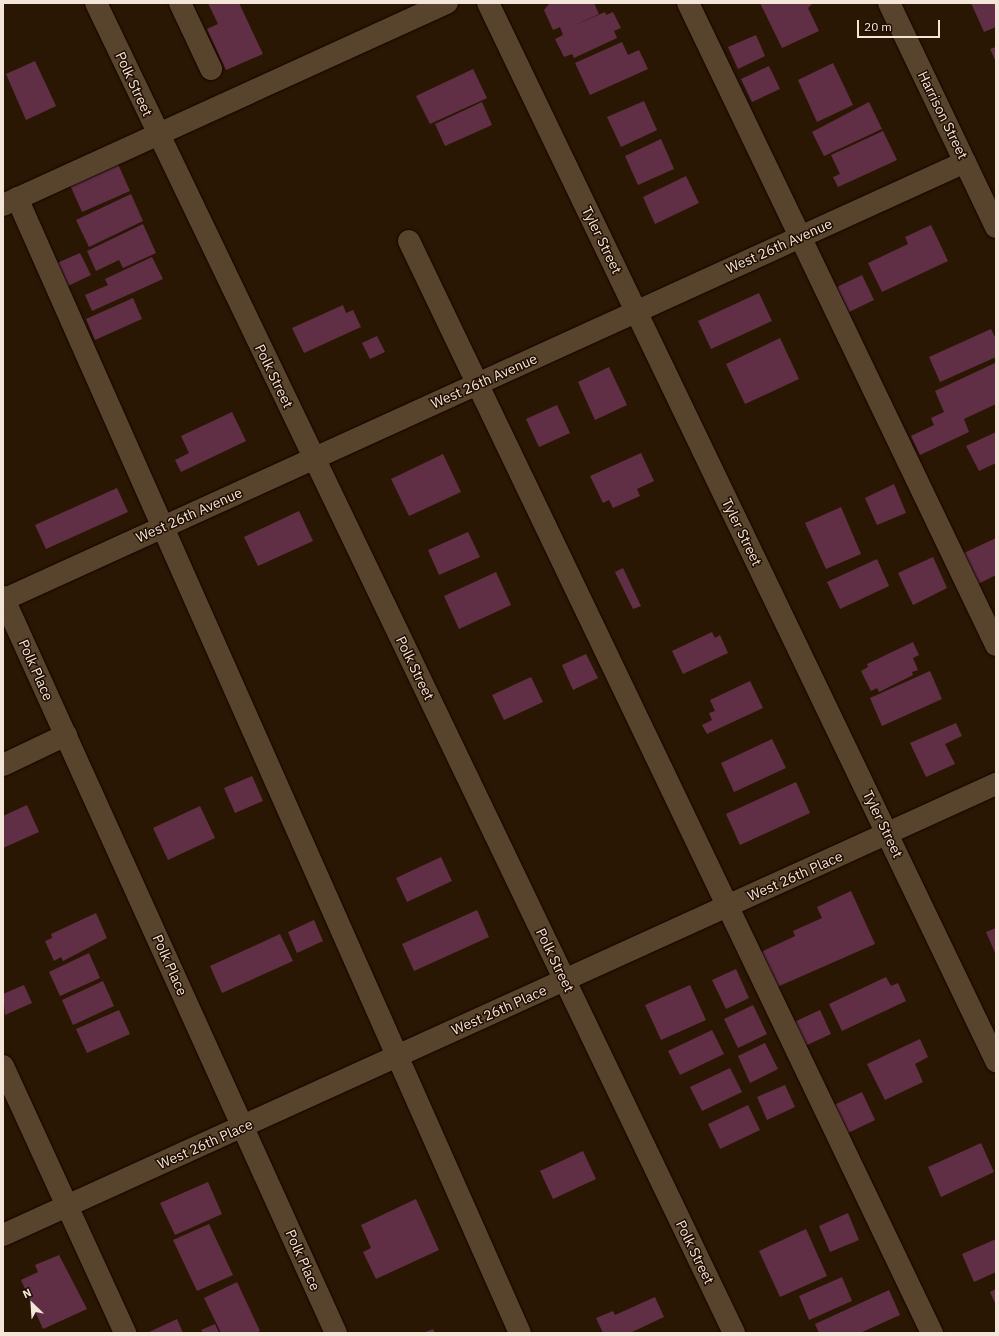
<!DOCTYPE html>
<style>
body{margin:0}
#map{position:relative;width:999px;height:1336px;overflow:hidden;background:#2a1703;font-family:"IBM Plex Sans",sans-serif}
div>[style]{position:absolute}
.building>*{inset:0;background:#602f45}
.roads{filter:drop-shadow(0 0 1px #120300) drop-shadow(0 0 1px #120300)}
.minor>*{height:22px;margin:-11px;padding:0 11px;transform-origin:11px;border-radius:11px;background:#58432d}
span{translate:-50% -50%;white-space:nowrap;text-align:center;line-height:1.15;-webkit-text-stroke:3px #200e00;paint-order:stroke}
.street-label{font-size:14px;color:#f3e5d8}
.frame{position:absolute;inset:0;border:4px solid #f3e5d8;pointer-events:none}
.north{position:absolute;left:12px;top:1284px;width:40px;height:40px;-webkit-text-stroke:3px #200e00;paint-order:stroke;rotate:335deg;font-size:11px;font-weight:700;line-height:16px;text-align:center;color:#f3e5d8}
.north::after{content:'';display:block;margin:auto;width:14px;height:18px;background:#f3e5d8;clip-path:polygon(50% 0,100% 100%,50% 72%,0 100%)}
.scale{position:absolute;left:857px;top:20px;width:83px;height:18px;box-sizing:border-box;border:2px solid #f3e5d8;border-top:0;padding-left:5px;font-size:12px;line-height:14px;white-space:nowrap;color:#f3e5d8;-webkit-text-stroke:3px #200e00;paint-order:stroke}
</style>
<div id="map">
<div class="building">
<i style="clip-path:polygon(208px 3px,239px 3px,263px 54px,226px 70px,207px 29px,218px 24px)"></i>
<i style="clip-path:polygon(550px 3px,594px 3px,599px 14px,571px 27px,605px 12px,606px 15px,613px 12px,621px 28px,614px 31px,617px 38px,574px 58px,572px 54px,564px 57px,555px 39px,563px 35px,560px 27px,553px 30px,544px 10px)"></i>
<i style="clip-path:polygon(760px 3px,813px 3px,808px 8px,819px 31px,782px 48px)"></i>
<i style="clip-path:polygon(971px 3px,996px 3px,996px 27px,984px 32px)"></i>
<i style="clip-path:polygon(756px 35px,765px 56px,738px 69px,728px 47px)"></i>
<i style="clip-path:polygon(622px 42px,628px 55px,639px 50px,648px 69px,590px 95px,575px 63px)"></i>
<i style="clip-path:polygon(996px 47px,996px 62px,990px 49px)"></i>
<i style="clip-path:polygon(35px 61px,56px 106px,26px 120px,6px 74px)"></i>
<i style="clip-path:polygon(833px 63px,853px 105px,817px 122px,798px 80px)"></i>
<i style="clip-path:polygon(769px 66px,780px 89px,752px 102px,741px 79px)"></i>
<i style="clip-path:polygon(473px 69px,487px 98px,430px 124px,416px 96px)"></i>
<i style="clip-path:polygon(644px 101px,657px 130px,621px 147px,607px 117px)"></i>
<i style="clip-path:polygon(482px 102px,492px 125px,445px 146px,435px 124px)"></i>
<i style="clip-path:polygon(869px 102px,882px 129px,824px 156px,812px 132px)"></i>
<i style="clip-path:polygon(883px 131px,897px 160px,838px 187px,833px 177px,840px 174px,831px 155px)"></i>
<i style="clip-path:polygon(661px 139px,674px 169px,638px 185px,625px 156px)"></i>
<i style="clip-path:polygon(118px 164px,130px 191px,82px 212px,70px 185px)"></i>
<i style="clip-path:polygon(686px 176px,699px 203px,655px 224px,643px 197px)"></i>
<i style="clip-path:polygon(131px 194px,143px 221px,89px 247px,76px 220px)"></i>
<i style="clip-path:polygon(143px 224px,156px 253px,123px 268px,119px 260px,96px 271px,87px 251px)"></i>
<i style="clip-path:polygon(931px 225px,948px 261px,882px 292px,868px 263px,908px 244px,905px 237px)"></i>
<i style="clip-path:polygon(80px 253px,91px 275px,68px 286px,57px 263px)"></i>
<i style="clip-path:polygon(152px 257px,163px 279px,92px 311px,85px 295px,108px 285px,105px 279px)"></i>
<i style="clip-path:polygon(862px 275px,874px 300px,849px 312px,837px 287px)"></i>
<i style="clip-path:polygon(759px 293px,772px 321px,711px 349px,698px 321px)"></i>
<i style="clip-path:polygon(133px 298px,142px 319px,95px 340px,86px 319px)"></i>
<i style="clip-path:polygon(343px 305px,346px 313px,353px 310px,361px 327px,304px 353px,292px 328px)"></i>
<i style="clip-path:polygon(991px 329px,996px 339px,996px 357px,940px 382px,929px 357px)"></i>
<i style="clip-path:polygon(377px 336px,385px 352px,370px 359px,362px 343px)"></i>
<i style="clip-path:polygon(780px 338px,799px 379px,745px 404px,726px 364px)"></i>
<i style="clip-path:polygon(995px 363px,996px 404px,964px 419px,969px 432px,920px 455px,911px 436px,934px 425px,931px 418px,944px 412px,935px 391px)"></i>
<i style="clip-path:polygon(609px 367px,627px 405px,595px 420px,578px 382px)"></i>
<i style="clip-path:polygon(557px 405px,570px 433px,539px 447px,526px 419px)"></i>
<i style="clip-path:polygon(232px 412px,246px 441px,181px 472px,175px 460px,189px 453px,181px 436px)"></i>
<i style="clip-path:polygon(996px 432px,996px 463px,979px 471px,966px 446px)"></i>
<i style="clip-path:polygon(641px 453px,654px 481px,637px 489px,640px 496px,613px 508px,609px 500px,603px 503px,590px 476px)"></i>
<i style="clip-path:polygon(443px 454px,461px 492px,409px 516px,391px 479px)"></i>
<i style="clip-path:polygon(894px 484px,906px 513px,877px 525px,865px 498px)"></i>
<i style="clip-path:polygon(117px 488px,128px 512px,46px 549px,35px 525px)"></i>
<i style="clip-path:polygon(841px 507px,861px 554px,826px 569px,805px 523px)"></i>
<i style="clip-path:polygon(299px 511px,313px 541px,258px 566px,244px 537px)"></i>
<i style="clip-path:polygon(468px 532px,480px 557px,439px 575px,428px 550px)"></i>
<i style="clip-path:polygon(996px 538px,996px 575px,978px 584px,964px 553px)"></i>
<i style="clip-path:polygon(933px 557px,947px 588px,913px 605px,898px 573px)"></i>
<i style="clip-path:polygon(877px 559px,889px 586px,840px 609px,827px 582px)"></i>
<i style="clip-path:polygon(623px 568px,641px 606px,633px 609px,615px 572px)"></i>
<i style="clip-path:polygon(496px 572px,511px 605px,459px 629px,444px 596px)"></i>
<i style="clip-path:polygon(712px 632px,715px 638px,720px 635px,728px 653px,683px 674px,672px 651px)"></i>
<i style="clip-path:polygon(913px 642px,919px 655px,913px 658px,918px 670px,912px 672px,913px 675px,879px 692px,877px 688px,871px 691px,861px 671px,868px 667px,867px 664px)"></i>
<i style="clip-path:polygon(586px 654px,598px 678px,573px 690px,562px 665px)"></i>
<i style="clip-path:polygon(930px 671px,942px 699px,882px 726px,870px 698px)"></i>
<i style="clip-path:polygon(531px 677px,543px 702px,504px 720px,492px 695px)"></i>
<i style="clip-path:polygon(750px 681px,763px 708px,707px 734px,702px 725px,712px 720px,709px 713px,715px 711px,710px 700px)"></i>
<i style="clip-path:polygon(956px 723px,962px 736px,945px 744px,955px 764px,926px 777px,910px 743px)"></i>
<i style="clip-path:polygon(772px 739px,786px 768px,734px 792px,721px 763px)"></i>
<i style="clip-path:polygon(252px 776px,263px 801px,235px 813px,224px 788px)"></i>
<i style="clip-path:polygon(796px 782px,810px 813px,740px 845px,726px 814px)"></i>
<i style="clip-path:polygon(27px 805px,39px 832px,3px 848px,3px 816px)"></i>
<i style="clip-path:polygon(200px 806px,215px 838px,168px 860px,153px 828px)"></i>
<i style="clip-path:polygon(441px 857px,452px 881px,407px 902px,396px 878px)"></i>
<i style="clip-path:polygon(851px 891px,875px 944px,777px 987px,761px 952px,795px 936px,793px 931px,822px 918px,817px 907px)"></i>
<i style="clip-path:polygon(477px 910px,489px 937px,414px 971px,402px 944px)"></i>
<i style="clip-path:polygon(96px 913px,107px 938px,63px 961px,61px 957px,54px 961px,45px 941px,52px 938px,51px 934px)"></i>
<i style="clip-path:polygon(314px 920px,323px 941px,297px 953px,288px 932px)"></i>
<i style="clip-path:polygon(996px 928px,996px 955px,986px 932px)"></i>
<i style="clip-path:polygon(280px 934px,293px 961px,222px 993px,210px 966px)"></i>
<i style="clip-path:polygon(89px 953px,100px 978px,60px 996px,49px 972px)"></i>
<i style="clip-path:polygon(736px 969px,749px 998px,726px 1009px,712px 980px)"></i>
<i style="clip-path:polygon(886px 977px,891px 986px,898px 983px,906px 1001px,842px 1031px,829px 1004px)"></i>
<i style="clip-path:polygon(103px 981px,114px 1006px,73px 1025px,62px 1000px)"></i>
<i style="clip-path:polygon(24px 985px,32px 1003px,5px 1015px,3px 994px)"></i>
<i style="clip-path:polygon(690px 985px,706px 1020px,661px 1040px,645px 1005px)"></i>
<i style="clip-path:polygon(753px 1005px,767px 1034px,738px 1048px,724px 1019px)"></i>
<i style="clip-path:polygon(119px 1010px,130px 1034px,87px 1053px,76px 1029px)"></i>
<i style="clip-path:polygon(820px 1010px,831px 1034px,805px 1046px,794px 1022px)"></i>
<i style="clip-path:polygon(712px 1030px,724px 1054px,680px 1075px,668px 1051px)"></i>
<i style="clip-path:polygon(920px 1039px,928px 1057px,915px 1064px,923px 1082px,885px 1100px,867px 1064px)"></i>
<i style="clip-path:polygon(765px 1043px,778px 1069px,750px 1083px,738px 1056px)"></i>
<i style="clip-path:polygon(730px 1068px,742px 1092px,702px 1111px,690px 1087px)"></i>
<i style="clip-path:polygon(785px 1085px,795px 1107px,767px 1120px,757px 1097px)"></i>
<i style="clip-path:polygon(862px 1092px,875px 1120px,848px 1133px,834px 1105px)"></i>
<i style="clip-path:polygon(748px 1105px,760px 1130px,720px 1149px,708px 1124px)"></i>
<i style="clip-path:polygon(981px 1143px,994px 1172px,941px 1197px,928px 1167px)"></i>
<i style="clip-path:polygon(583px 1151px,596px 1179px,553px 1199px,540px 1171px)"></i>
<i style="clip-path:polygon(208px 1182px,222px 1214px,175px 1235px,160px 1203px)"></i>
<i style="clip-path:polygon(416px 1199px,439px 1250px,376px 1279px,363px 1252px,371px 1248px,361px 1225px)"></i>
<i style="clip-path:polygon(848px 1213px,859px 1240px,830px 1252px,819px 1226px)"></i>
<i style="clip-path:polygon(209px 1224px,233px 1275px,197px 1291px,173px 1240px)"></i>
<i style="clip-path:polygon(806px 1229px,827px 1276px,780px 1297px,759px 1251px)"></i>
<i style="clip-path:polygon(996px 1239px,996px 1272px,974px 1282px,962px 1254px)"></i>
<i style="clip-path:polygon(59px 1255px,87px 1309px,43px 1329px,21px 1280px,38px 1272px,35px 1265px)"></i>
<i style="clip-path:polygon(842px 1277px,852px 1301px,809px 1320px,799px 1296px)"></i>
<i style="clip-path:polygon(237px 1282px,260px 1331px,256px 1333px,221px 1333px,204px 1298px)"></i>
<i style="clip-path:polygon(996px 1289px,996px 1305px,990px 1292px)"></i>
<i style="clip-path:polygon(889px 1290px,900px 1315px,860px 1333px,819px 1333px,815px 1324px)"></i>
<i style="clip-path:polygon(655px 1297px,664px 1317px,630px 1333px,603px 1333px,596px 1318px,613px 1311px,615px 1315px)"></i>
<i style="clip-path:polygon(177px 1319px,183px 1333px,147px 1333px)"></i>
<i style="clip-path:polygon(215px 1324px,219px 1333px,203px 1333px,201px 1330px)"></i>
<i style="clip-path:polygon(433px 1329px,435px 1333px,423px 1333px)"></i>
</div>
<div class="roads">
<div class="minor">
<i style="left:96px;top:3px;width:1475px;rotate:64.37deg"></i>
<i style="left:180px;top:3px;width:73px;rotate:64.8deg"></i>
<i style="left:488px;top:3px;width:1174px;rotate:64.35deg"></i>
<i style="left:688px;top:3px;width:712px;rotate:64.37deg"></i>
<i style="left:889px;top:3px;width:248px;rotate:64.5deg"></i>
<i style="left:17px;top:198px;width:1241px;rotate:66.1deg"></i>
<i style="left:3px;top:205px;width:488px;rotate:-24.5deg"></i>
<i style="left:409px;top:241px;width:1211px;rotate:64.41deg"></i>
<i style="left:3px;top:597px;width:808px;rotate:65.66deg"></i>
<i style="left:3px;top:600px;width:1057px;rotate:-24.48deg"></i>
<i style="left:3px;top:765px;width:70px;rotate:-25.5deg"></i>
<i style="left:3px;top:1066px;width:294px;rotate:65.4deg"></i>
<i style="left:3px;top:1235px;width:1091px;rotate:-24.43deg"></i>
</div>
</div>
<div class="street-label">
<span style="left:134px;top:84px;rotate:65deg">Polk Street</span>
<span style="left:943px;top:115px;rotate:64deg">Harrison Street</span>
<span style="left:602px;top:240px;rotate:64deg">Tyler Street</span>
<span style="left:779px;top:246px;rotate:-24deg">West 26th Avenue</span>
<span style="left:274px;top:376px;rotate:64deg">Polk Street</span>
<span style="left:484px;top:381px;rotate:-24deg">West 26th Avenue</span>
<span style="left:189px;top:515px;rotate:-24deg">West 26th Avenue</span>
<span style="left:742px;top:532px;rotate:64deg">Tyler Street</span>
<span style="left:415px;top:668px;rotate:64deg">Polk Street</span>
<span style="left:36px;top:670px;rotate:66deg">Polk Place</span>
<span style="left:883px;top:824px;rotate:64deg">Tyler Street</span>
<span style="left:795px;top:876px;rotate:-24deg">West 26th Place</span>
<span style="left:555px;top:960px;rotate:64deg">Polk Street</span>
<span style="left:170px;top:965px;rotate:66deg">Polk Place</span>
<span style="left:499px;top:1010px;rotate:-24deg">West 26th Place</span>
<span style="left:205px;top:1144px;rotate:-24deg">West 26th Place</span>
<span style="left:695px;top:1252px;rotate:64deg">Polk Street</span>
<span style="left:303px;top:1260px;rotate:66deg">Polk Place</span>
</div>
<div class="frame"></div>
<div class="north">N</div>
<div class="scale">20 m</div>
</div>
